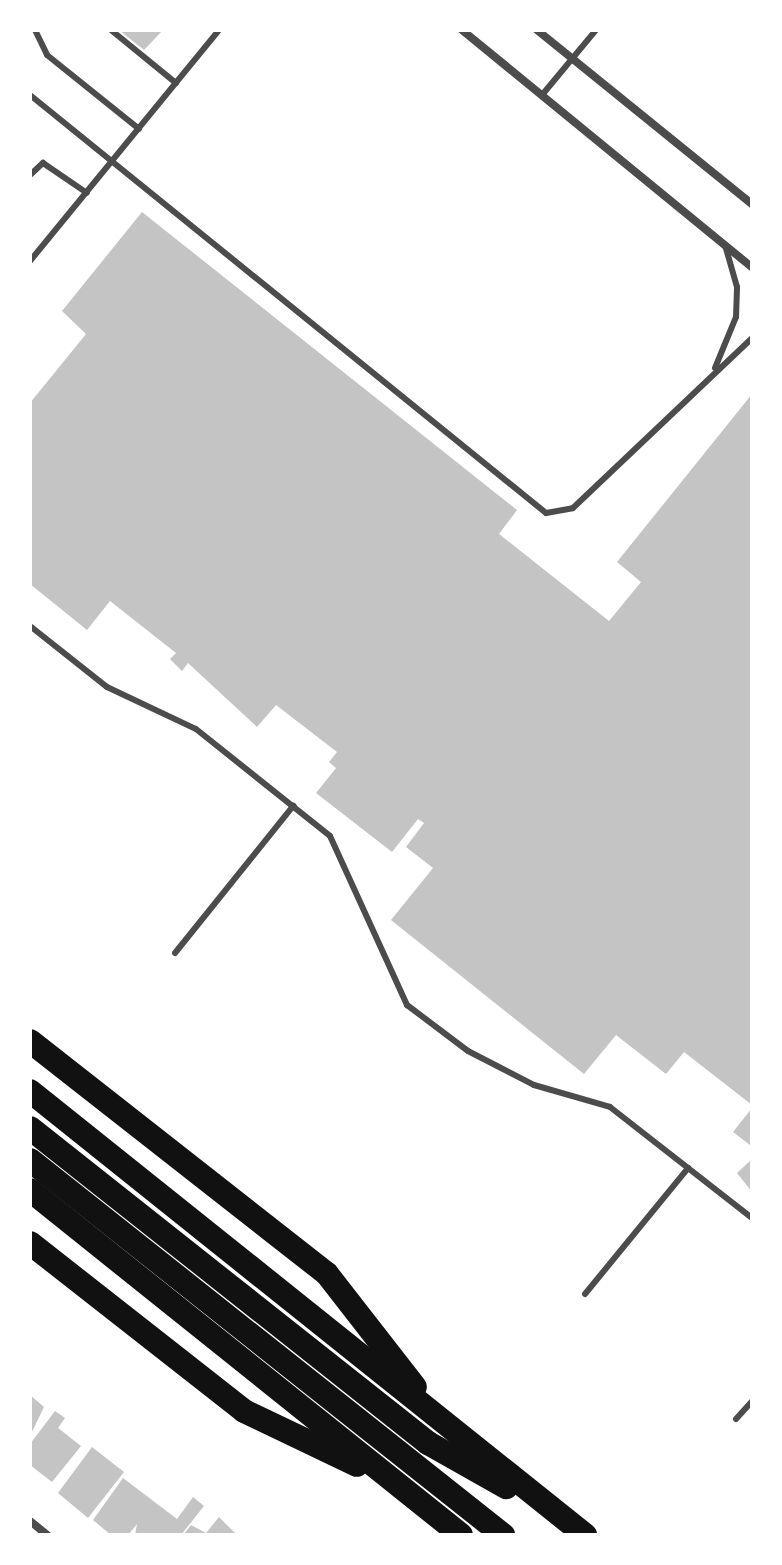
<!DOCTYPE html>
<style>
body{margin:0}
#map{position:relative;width:782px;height:1565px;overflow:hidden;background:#fff;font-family:"Public Sans",sans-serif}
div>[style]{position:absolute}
.building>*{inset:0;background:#c4c4c4}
.service>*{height:6px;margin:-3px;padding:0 3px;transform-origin:3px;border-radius:3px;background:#4c4c4c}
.minor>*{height:8px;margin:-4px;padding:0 4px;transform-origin:4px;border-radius:4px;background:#4c4c4c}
.motorway>*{height:24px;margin:-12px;padding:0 12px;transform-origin:12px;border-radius:12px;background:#111}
span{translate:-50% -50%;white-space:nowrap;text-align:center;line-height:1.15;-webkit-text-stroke:7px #fff;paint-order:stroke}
.frame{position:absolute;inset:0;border:32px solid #fff;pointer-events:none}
</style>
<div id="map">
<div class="building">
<i style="clip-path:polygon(119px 30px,163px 30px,144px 50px)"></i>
<i style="clip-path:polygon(142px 212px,517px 510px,499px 534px,609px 621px,641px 582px,617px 562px,752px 394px,752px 1105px,684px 1052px,666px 1074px,616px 1035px,584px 1074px,391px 920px,433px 868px,406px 847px,424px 823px,418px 819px,392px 852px,316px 793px,336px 768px,329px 762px,337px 752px,276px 705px,257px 727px,188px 663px,182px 671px,170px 659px,176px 653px,110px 601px,87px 630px,30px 584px,30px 403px,86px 334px,62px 311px)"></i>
<i style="clip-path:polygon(752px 1108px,752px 1142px,750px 1145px,733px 1132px)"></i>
<i style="clip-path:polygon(750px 1161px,752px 1163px,752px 1192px,737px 1173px)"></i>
<i style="clip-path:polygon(30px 1395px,44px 1407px,30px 1436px)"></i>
<i style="clip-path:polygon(55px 1411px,65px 1418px,58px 1428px,81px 1446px,52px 1482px,30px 1465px,30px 1444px)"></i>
<i style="clip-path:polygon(92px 1447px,124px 1472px,88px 1518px,58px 1493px)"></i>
<i style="clip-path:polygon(123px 1478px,177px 1519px,193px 1497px,204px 1506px,181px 1535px,135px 1535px,137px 1524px,128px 1535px,111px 1535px,93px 1520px)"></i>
<i style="clip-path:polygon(219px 1517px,237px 1535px,183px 1535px,191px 1525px,206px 1533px)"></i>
</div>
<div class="service">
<i style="left:35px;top:30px;width:28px;rotate:64deg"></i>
<i style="left:47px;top:55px;width:118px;rotate:38.8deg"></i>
<i style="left:111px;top:30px;width:84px;rotate:39.2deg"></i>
<i style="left:30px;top:95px;width:664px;rotate:39.01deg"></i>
<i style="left:546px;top:513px;width:27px;rotate:-10deg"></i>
<i style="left:573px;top:508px;width:247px;rotate:-43.5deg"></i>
<i style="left:542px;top:95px;width:85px;rotate:-50.3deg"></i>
<i style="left:30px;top:175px;width:18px;rotate:-43deg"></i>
<i style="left:43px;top:163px;width:53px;rotate:34.3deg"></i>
<i style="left:30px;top:261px;width:298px;rotate:-50.7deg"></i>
<i style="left:715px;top:368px;width:55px;rotate:-67.6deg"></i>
<i style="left:736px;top:317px;width:30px;rotate:-88deg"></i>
<i style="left:737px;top:287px;width:44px;rotate:-105.9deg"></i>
<i style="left:30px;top:626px;width:98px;rotate:38.4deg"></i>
<i style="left:107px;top:687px;width:98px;rotate:25.3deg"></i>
<i style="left:196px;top:729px;width:171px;rotate:38.6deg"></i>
<i style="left:330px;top:836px;width:186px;rotate:65.5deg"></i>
<i style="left:407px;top:1005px;width:76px;rotate:37deg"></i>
<i style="left:468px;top:1051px;width:74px;rotate:27.3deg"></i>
<i style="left:534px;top:1085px;width:79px;rotate:16.1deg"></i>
<i style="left:610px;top:1107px;width:180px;rotate:38deg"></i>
<i style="left:175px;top:953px;width:189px;rotate:-51.2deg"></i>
<i style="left:585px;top:1294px;width:163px;rotate:-50.7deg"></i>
<i style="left:736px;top:1419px;width:24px;rotate:-48deg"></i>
</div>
<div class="minor">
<i style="left:462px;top:30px;width:375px;rotate:39.3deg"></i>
<i style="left:537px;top:30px;width:277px;rotate:39deg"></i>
<i style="left:30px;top:1521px;width:22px;rotate:39deg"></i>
</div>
<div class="motorway">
<i style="left:30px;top:1041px;width:377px;rotate:38.1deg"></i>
<i style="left:327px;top:1274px;width:143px;rotate:52.1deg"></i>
<i style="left:30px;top:1091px;width:711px;rotate:38.66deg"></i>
<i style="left:30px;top:1128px;width:508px;rotate:38.36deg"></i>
<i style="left:428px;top:1443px;width:90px;rotate:29.4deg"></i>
<i style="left:30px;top:1160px;width:604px;rotate:38.41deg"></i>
<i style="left:30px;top:1190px;width:552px;rotate:38.68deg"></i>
<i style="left:30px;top:1243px;width:272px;rotate:38.1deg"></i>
<i style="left:244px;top:1411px;width:125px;rotate:25.5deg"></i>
</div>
<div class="frame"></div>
</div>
